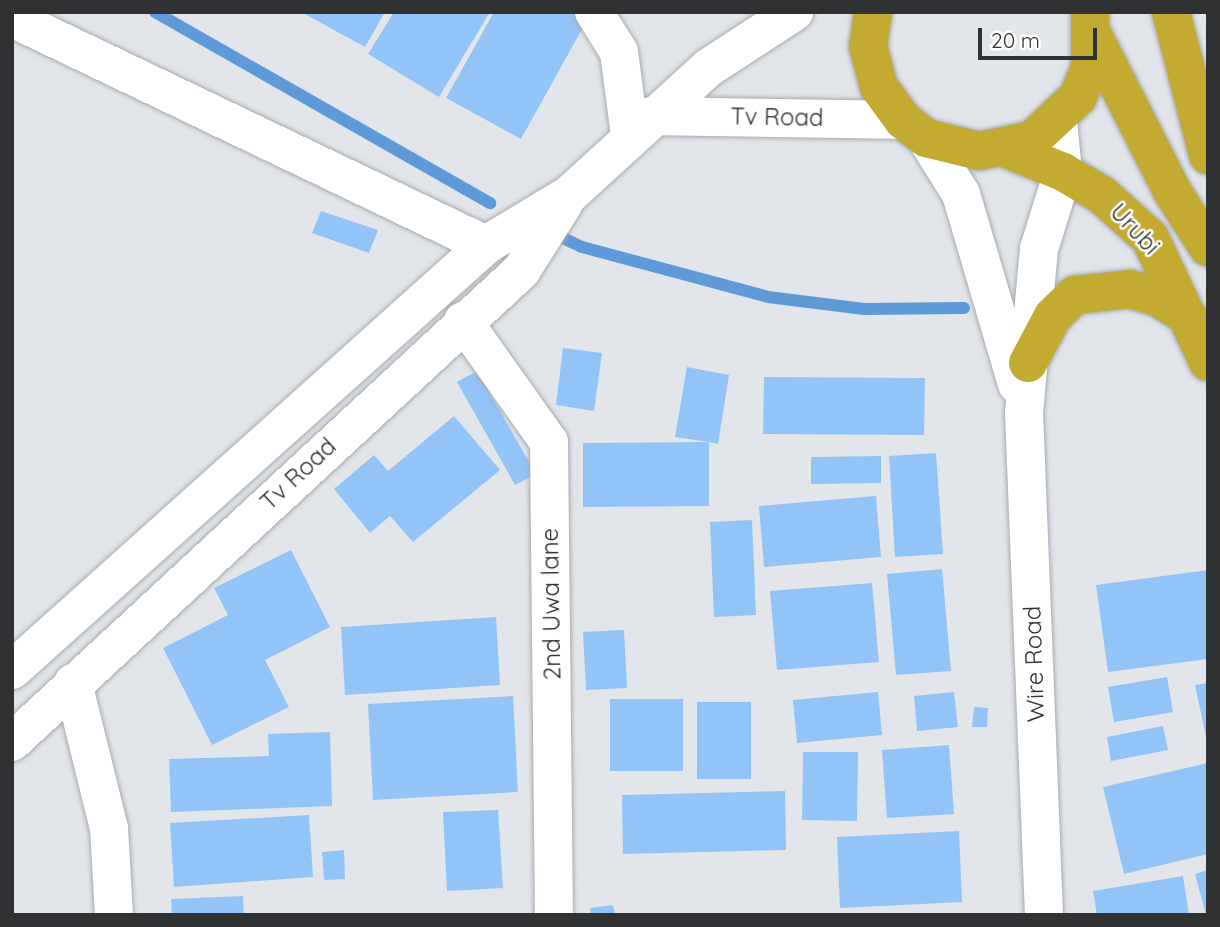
<!DOCTYPE html>
<style>
body{margin:0}
#map{position:relative;width:1220px;height:927px;overflow:hidden;background:#e2e6ea;font-family:Quicksand,sans-serif}
div>[style]{position:absolute}
.stream>*{height:12px;margin:-6px;padding:0 6px;transform-origin:6px;border-radius:6px;background:#5e9ad8}
.building>*{inset:0;background:#93c4f7}
.roads{filter:drop-shadow(0 0 2px #a7abaf) drop-shadow(0 0 2px #a7abaf)}
.minor>*{height:38px;margin:-19px;padding:0 19px;transform-origin:19px;border-radius:19px;background:#fff}
.highway>*{height:38px;margin:-19px;padding:0 19px;transform-origin:19px;border-radius:19px;background:#c3ab32}
span{translate:-50% -50%;white-space:nowrap;text-align:center;line-height:1.15;-webkit-text-stroke:5px #fff;paint-order:stroke}
.street-label{font-size:24px;color:#303133}
.frame{position:absolute;inset:0;border:14px solid #303133;pointer-events:none}
.scale{position:absolute;left:978px;top:28px;width:119px;height:32px;box-sizing:border-box;border:4px solid #303133;border-top:0;padding-left:9px;font-size:21px;line-height:24px;white-space:nowrap;color:#303133;-webkit-text-stroke:5px #fff;paint-order:stroke}
</style>
<div id="map">
<div class="stream">
<i style="left:155px;top:12px;width:386px;rotate:29.7deg"></i>
<i style="left:559px;top:236px;width:25px;rotate:26deg"></i>
<i style="left:582px;top:247px;width:193px;rotate:15deg"></i>
<i style="left:768px;top:297px;width:97px;rotate:7.1deg"></i>
<i style="left:864px;top:309px;width:100px;rotate:-0.6deg"></i>
</div>
<div class="building">
<i style="clip-path:polygon(301px 12px,385px 12px,365px 47px)"></i>
<i style="clip-path:polygon(394px 12px,490px 12px,439px 97px,368px 54px)"></i>
<i style="clip-path:polygon(494px 12px,569px 12px,586px 22px,521px 139px,446px 98px)"></i>
<i style="clip-path:polygon(321px 211px,378px 230px,369px 253px,312px 233px)"></i>
<i style="clip-path:polygon(563px 348px,602px 353px,594px 411px,556px 405px)"></i>
<i style="clip-path:polygon(687px 367px,729px 375px,718px 444px,709px 442px,709px 506px,583px 507px,583px 443px,709px 442px,675px 437px)"></i>
<i style="clip-path:polygon(477px 371px,536px 474px,515px 485px,457px 382px)"></i>
<i style="clip-path:polygon(764px 377px,925px 378px,924px 435px,763px 434px)"></i>
<i style="clip-path:polygon(454px 416px,500px 470px,413px 542px,390px 516px,370px 533px,334px 489px,374px 455px,388px 471px)"></i>
<i style="clip-path:polygon(936px 453px,943px 554px,895px 557px,889px 456px)"></i>
<i style="clip-path:polygon(881px 456px,881px 483px,811px 484px,811px 457px)"></i>
<i style="clip-path:polygon(876px 496px,881px 557px,764px 567px,759px 506px)"></i>
<i style="clip-path:polygon(752px 520px,756px 615px,714px 617px,710px 522px)"></i>
<i style="clip-path:polygon(291px 550px,330px 627px,265px 660px,289px 707px,212px 745px,163px 648px,228px 615px,214px 588px)"></i>
<i style="clip-path:polygon(942px 569px,951px 671px,896px 675px,887px 574px)"></i>
<i style="clip-path:polygon(1208px 570px,1208px 659px,1108px 672px,1096px 585px)"></i>
<i style="clip-path:polygon(872px 583px,879px 662px,777px 670px,770px 591px)"></i>
<i style="clip-path:polygon(496px 617px,500px 685px,345px 695px,341px 627px)"></i>
<i style="clip-path:polygon(624px 630px,627px 688px,586px 690px,583px 632px)"></i>
<i style="clip-path:polygon(1167px 677px,1173px 712px,1114px 722px,1108px 687px)"></i>
<i style="clip-path:polygon(1208px 683px,1208px 740px,1207px 741px,1195px 685px)"></i>
<i style="clip-path:polygon(878px 692px,882px 735px,797px 743px,793px 700px)"></i>
<i style="clip-path:polygon(954px 692px,958px 727px,917px 731px,914px 696px)"></i>
<i style="clip-path:polygon(513px 696px,518px 792px,373px 800px,368px 704px)"></i>
<i style="clip-path:polygon(610px 699px,683px 699px,683px 771px,610px 771px)"></i>
<i style="clip-path:polygon(697px 702px,751px 702px,751px 779px,697px 779px)"></i>
<i style="clip-path:polygon(974px 707px,988px 708px,987px 727px,972px 727px)"></i>
<i style="clip-path:polygon(1163px 726px,1168px 750px,1111px 761px,1107px 737px)"></i>
<i style="clip-path:polygon(330px 732px,332px 806px,171px 812px,169px 759px,269px 756px,268px 734px)"></i>
<i style="clip-path:polygon(949px 745px,954px 814px,887px 818px,882px 750px)"></i>
<i style="clip-path:polygon(803px 752px,858px 752px,857px 821px,802px 820px)"></i>
<i style="clip-path:polygon(1208px 763px,1208px 854px,1124px 874px,1103px 787px)"></i>
<i style="clip-path:polygon(785px 791px,786px 850px,623px 854px,622px 795px)"></i>
<i style="clip-path:polygon(498px 810px,503px 888px,447px 891px,443px 812px)"></i>
<i style="clip-path:polygon(309px 815px,313px 877px,174px 887px,170px 823px)"></i>
<i style="clip-path:polygon(959px 831px,962px 902px,840px 908px,837px 837px)"></i>
<i style="clip-path:polygon(344px 850px,345px 879px,324px 880px,322px 852px)"></i>
<i style="clip-path:polygon(1208px 870px,1208px 915px,1206px 915px,1195px 874px)"></i>
<i style="clip-path:polygon(1183px 876px,1189px 915px,1097px 915px,1093px 891px)"></i>
<i style="clip-path:polygon(243px 896px,244px 915px,172px 915px,171px 899px)"></i>
<i style="clip-path:polygon(613px 905px,615px 915px,591px 915px,590px 908px)"></i>
</div>
<div class="roads">
<div class="minor">
<i style="left:594px;top:12px;width:47px;rotate:58deg"></i>
<i style="left:619px;top:52px;width:85px;rotate:82.5deg"></i>
<i style="left:12px;top:18px;width:526px;rotate:25.59deg"></i>
<i style="left:651px;top:116px;width:252px;rotate:0.9deg"></i>
<i style="left:926px;top:138px;width:66px;rotate:58deg"></i>
<i style="left:961px;top:194px;width:198px;rotate:73.6deg"></i>
<i style="left:463px;top:321px;width:148px;rotate:54.6deg"></i>
<i style="left:549px;top:442px;width:473px;rotate:89.4deg"></i>
<i style="left:12px;top:670px;width:637px;rotate:-41.88deg"></i>
<i style="left:486px;top:245px;width:97px;rotate:-31.1deg"></i>
<i style="left:569px;top:195px;width:188px;rotate:-42.4deg"></i>
<i style="left:708px;top:68px;width:103px;rotate:-33.1deg"></i>
<i style="left:73px;top:683px;width:149px;rotate:76.1deg"></i>
<i style="left:109px;top:828px;width:87px;rotate:86.7deg"></i>
<i style="left:12px;top:742px;width:693px;rotate:-42.78deg"></i>
<i style="left:521px;top:271px;width:80px;rotate:-57.7deg"></i>
<i style="left:1044px;top:915px;width:502px;rotate:-92.28deg"></i>
<i style="left:1024px;top:413px;width:165px;rotate:-84.8deg"></i>
<i style="left:1039px;top:249px;width:81px;rotate:-72.7deg"></i>
<i style="left:1063px;top:172px;width:51px;rotate:-95.6deg"></i>
</div>
<div class="highway">
<i style="left:873px;top:12px;width:34px;rotate:98deg"></i>
<i style="left:868px;top:46px;width:42px;rotate:75deg"></i>
<i style="left:879px;top:87px;width:41px;rotate:54deg"></i>
<i style="left:903px;top:120px;width:29px;rotate:38deg"></i>
<i style="left:926px;top:138px;width:55px;rotate:13.8deg"></i>
<i style="left:979px;top:151px;width:54px;rotate:-11.7deg"></i>
<i style="left:1032px;top:140px;width:63px;rotate:-43.1deg"></i>
<i style="left:1078px;top:97px;width:31px;rotate:-68deg"></i>
<i style="left:1090px;top:68px;width:56px;rotate:-90deg"></i>
<i style="left:1171px;top:12px;width:148px;rotate:75.5deg"></i>
<i style="left:1094px;top:37px;width:173px;rotate:63.1deg"></i>
<i style="left:1172px;top:191px;width:67px;rotate:57.3deg"></i>
<i style="left:1007px;top:149px;width:61px;rotate:22.3deg"></i>
<i style="left:1063px;top:172px;width:45px;rotate:30.5deg"></i>
<i style="left:1102px;top:195px;width:64px;rotate:41.9deg"></i>
<i style="left:1150px;top:238px;width:137px;rotate:64.9deg"></i>
<i style="left:1028px;top:363px;width:53px;rotate:-62deg"></i>
<i style="left:1053px;top:316px;width:30px;rotate:-44deg"></i>
<i style="left:1075px;top:295px;width:55px;rotate:-6.2deg"></i>
<i style="left:1130px;top:289px;width:28px;rotate:17deg"></i>
<i style="left:1157px;top:297px;width:36px;rotate:32deg"></i>
</div>
</div>
<div class="street-label">
<span style="left:777px;top:117px;rotate:1deg">Tv Road</span>
<span style="left:1135px;top:229px;rotate:47deg">Urubi</span>
<span style="left:298px;top:474px;rotate:-43deg">Tv Road</span>
<span style="left:551px;top:604px;rotate:-91deg">2nd Uwa lane</span>
<span style="left:1034px;top:664px;rotate:-92deg">Wire Road</span>
</div>
<div class="frame"></div>
<div class="scale">20 m</div>
</div>
